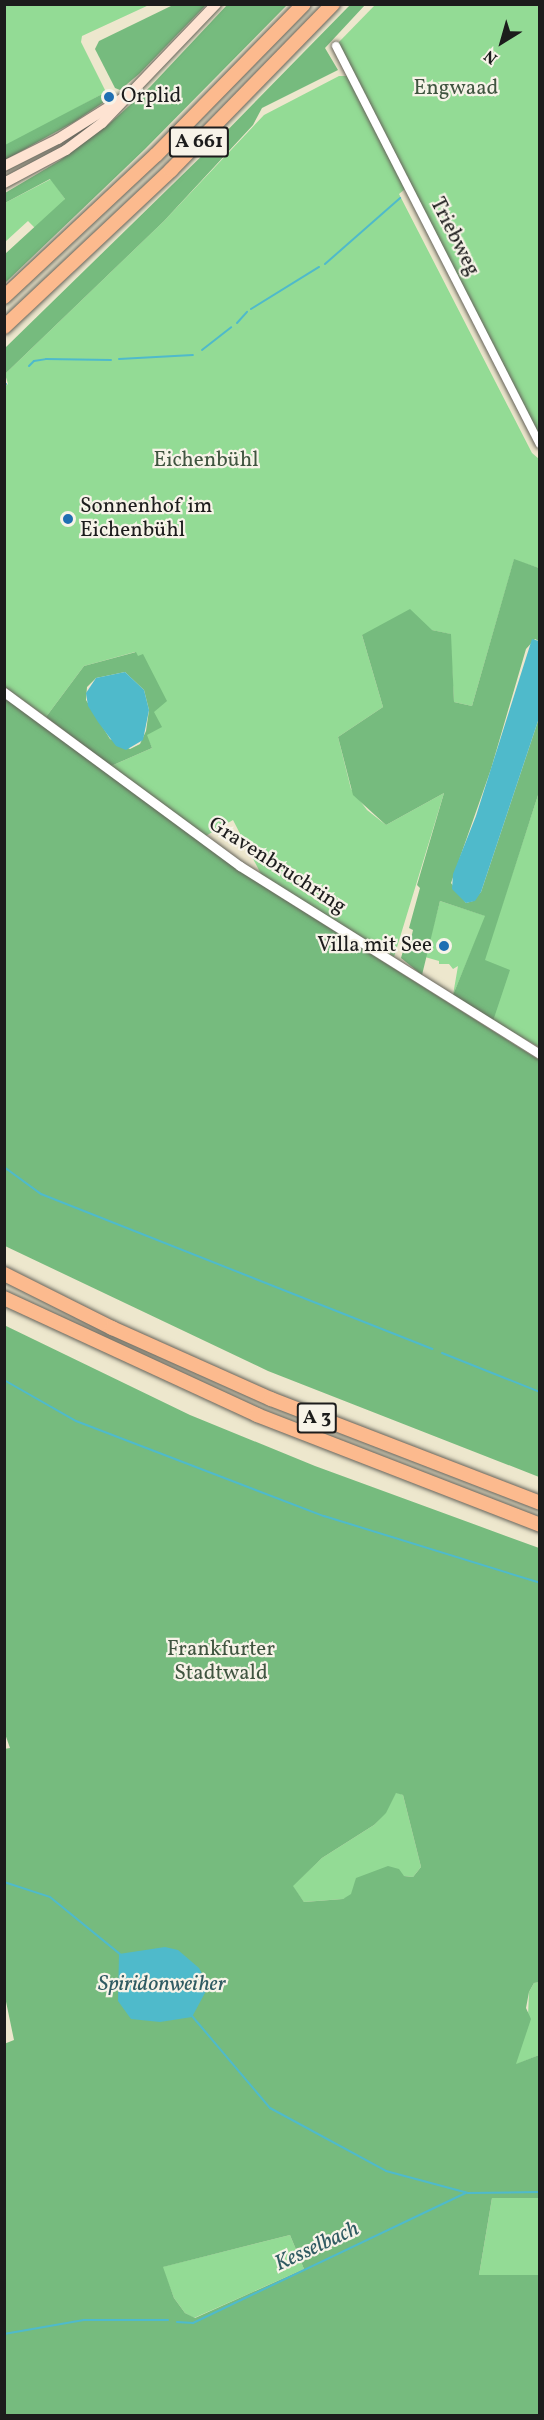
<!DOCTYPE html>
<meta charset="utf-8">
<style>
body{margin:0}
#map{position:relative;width:544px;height:2420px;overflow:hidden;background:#ede7cd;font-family:Vollkorn,serif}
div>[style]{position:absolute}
.green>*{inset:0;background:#93db95}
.forest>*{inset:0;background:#76bb7e}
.water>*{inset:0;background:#4fbacb}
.stream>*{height:2px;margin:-1px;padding:0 1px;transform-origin:1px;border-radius:1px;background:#4fbacb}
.roads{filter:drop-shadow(0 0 2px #65635a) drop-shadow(0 0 2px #65635a)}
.minor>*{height:8px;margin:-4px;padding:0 4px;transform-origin:4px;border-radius:4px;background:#fff}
.tertiary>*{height:9px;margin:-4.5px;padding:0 4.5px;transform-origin:4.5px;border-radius:4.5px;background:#fff}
.secondary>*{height:10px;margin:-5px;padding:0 5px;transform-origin:5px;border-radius:5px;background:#fee3d2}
.motorway>*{height:14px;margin:-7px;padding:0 7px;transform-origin:7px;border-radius:7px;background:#fcba8e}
.dots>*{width:16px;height:16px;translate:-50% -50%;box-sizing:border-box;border:3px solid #f7f3e8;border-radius:50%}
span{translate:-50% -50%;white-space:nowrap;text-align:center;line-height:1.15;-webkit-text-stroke:4.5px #f7f3e8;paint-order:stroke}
.shield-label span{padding:2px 4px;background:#f7f3e8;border:2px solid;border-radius:4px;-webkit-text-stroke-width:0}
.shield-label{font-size:20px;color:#1c1c1c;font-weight:700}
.park-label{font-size:21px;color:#405540}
.poi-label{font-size:21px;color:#1c1c1c}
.left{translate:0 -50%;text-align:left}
.right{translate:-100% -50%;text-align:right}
.street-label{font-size:21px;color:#1c1c1c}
.water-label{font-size:22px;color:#305b62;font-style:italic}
.frame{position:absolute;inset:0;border:6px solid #1c1c1c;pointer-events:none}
.north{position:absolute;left:472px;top:12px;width:60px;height:60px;-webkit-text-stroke:4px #f7f3e8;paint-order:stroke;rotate:217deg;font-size:16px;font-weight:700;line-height:24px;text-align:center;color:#1c1c1c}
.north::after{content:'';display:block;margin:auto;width:21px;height:27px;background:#1c1c1c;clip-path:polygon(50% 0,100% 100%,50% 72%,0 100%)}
</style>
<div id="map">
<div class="green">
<i style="clip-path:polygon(5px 5px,149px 5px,82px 36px,81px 42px,106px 92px,5px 147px)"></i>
<i style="clip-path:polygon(375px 5px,539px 5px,538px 434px,338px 43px)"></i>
<i style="clip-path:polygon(339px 76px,347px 76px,405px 189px,399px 194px,532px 453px,539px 459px,539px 568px,514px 560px,472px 706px,454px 702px,450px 634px,432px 630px,362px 635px,383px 707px,338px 737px,351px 789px,367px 810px,386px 825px,444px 793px,394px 957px,262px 876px,233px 820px,204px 837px,111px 766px,152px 748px,146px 735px,154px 712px,135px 652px,84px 666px,46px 717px,5px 687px,4px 387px,8px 384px,5px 374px,164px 221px,264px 115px)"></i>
<i style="clip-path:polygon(51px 179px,65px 199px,63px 204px,35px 228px,28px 221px,5px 242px,5px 203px)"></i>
<i style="clip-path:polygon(539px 792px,539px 1047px,493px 1021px,484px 960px)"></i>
<i style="clip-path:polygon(440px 901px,486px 916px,453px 995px,458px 966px,453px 969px,449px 964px,439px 964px,439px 961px,425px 957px)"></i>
<i style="clip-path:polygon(396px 1792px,403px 1795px,421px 1867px,413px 1877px,404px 1876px,343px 1899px,304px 1902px,292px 1886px,322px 1858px,374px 1825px,385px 1813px)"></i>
<i style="clip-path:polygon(539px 1982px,539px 2055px,515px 2065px,528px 2016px,529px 1992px,534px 1983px)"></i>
<i style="clip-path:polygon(492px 2198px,539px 2198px,539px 2275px,479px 2275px)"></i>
<i style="clip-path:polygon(290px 2235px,304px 2269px,194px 2318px,185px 2313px,174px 2298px,162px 2267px)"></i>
</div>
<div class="forest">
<i style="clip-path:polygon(173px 5px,206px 5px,139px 74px,120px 90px,115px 88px,95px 49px,99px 41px)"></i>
<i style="clip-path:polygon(227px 5px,287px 5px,145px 149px,5px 283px,5px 254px,65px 199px,50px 179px,5px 203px,5px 193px,59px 161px,109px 124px,150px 87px)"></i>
<i style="clip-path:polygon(350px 5px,365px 5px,325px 48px,338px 70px,262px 108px,253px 125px,164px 221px,5px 374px,5px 348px,214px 144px)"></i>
<i style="clip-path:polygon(106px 92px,104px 102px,74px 122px,5px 160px,5px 145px)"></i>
<i style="clip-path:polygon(514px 559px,539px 568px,539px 641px,535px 639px,526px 649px,491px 769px,451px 883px,466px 903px,473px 901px,481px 892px,539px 718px,539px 792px,485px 960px,510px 970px,493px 1021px,453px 995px,485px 916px,440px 901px,422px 975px,401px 958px,403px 951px,408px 952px,413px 930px,409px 928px,420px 888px,417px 885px,444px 793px,386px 825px,353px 795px,338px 737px,383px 707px,362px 635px,410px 609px,432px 630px,451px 634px,454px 702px,472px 706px)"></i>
<i style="clip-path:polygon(evenodd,136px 652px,138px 656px,143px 654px,167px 701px,154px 712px,162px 727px,147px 735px,152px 748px,111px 766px,46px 717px,84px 666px,136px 652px,125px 672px,144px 690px,149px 710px,146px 731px,140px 744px,130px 749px,110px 739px,86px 700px,87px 687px,96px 678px,125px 672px)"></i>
<i style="clip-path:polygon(4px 696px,274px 893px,539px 1060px,539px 1477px,268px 1371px,5px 1246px)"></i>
<i style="clip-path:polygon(evenodd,4px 1325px,190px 1415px,315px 1466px,539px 1548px,540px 1982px,534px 1983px,529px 1992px,526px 2008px,531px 2019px,516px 2064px,539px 2055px,539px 2198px,492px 2198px,479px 2275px,539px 2275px,539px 2415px,5px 2415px,4px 2044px,14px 2040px,4px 1992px,4px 1749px,10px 1748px,4px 1731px,4px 1325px,396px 1793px,403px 1795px,421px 1867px,413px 1877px,404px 1876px,399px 1869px,388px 1866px,356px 1878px,351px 1894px,343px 1899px,304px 1902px,293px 1886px,322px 1858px,374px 1825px,386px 1813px,396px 1793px,4px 1325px,290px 2235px,304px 2269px,195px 2318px,185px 2313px,174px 2298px,163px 2267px,290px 2235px)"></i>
</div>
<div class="water">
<i style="clip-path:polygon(532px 639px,539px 641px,539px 718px,481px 892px,475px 901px,466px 903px,452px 889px,453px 874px,476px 816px)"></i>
<i style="clip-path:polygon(125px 672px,144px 690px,149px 710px,143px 740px,126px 750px,116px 746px,98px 722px,88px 706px,86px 693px,96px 678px)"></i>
<i style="clip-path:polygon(165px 1947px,178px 1950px,199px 1968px,205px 1979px,206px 1991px,192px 2017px,160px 2022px,131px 2019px,118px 2001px,119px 1954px)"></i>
</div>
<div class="stream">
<i style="left:325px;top:264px;width:100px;rotate:-41.3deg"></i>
<i style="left:251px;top:309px;width:80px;rotate:-31.7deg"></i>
<i style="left:237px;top:323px;width:15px;rotate:-48deg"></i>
<i style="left:202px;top:350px;width:37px;rotate:-38deg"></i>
<i style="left:119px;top:359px;width:74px;rotate:-3.1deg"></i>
<i style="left:29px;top:366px;width:7px;rotate:-45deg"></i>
<i style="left:34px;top:361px;width:12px;rotate:-9deg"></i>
<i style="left:46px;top:359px;width:65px;rotate:0.9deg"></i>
<i style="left:4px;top:384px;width:2px"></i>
<i style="left:4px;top:1167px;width:46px;rotate:36.1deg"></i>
<i style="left:41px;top:1194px;width:421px;rotate:21.6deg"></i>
<i style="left:442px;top:1353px;width:105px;rotate:21.7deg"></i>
<i style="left:4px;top:1380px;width:83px;rotate:29.7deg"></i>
<i style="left:76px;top:1421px;width:266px;rotate:21deg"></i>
<i style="left:324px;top:1516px;width:226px;rotate:17.2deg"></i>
<i style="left:4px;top:1882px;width:48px;rotate:18.1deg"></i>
<i style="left:50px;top:1897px;width:90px;rotate:39.2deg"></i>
<i style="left:192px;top:2016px;width:121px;rotate:49.7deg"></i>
<i style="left:270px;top:2108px;width:132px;rotate:28.5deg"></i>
<i style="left:386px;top:2171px;width:85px;rotate:15deg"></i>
<i style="left:468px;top:2193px;width:72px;rotate:-0.8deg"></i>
<i style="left:177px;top:2322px;width:16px;rotate:4deg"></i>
<i style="left:193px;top:2323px;width:302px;rotate:-25.5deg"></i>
<i style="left:4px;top:2334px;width:81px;rotate:-9.9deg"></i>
<i style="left:84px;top:2320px;width:84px"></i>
</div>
<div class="roads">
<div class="minor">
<i style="left:336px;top:46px;width:447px;rotate:62.9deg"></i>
</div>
<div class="tertiary">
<i style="left:4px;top:692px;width:293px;rotate:36.4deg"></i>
<i style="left:240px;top:866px;width:354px;rotate:32.1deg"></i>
</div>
<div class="secondary">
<i style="left:4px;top:166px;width:60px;rotate:-26.6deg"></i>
<i style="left:58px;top:139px;width:77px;rotate:-32.2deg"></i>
<i style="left:4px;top:183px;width:70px;rotate:-28deg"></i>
<i style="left:66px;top:150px;width:45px;rotate:-36.9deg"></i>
<i style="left:102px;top:123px;width:165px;rotate:-46.2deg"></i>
</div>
<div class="motorway">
<i style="left:4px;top:297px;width:208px;rotate:-43.1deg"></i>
<i style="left:156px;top:155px;width:211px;rotate:-45.6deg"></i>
<i style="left:4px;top:327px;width:229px;rotate:-43.2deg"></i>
<i style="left:171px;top:170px;width:232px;rotate:-45.7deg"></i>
<i style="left:4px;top:1274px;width:121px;rotate:26.6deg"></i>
<i style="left:112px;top:1328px;width:174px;rotate:24.1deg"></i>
<i style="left:271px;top:1399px;width:288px;rotate:21.1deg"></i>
<i style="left:4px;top:1298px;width:279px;rotate:24.8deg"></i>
<i style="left:257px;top:1415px;width:304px;rotate:21.2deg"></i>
</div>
</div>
<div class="dots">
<i style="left:109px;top:97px;background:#1f6fb2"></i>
<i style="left:68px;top:519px;background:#1f6fb2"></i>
<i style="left:444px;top:946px;background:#1f6fb2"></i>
</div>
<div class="shield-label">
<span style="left:199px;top:142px">A 661</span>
<span style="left:317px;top:1418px">A 3</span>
</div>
<div class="park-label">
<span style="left:456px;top:89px">Engwaad</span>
<span style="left:206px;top:461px">Eichenbühl</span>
<span style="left:221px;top:1662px">Frankfurter<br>Stadtwald</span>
</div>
<div class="poi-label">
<span class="left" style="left:121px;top:97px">Orplid</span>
<span class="left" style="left:80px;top:519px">Sonnenhof im<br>Eichenbühl</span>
<span class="right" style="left:432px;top:946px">Villa mit See</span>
</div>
<div class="street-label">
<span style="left:454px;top:237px;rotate:63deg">Triebweg</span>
<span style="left:277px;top:866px;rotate:33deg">Gravenbruchring</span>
</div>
<div class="water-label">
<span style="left:162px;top:1985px">Spiridonweiher</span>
<span style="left:317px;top:2247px;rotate:-25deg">Kesselbach</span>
</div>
<div class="frame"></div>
<div class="north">N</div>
</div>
